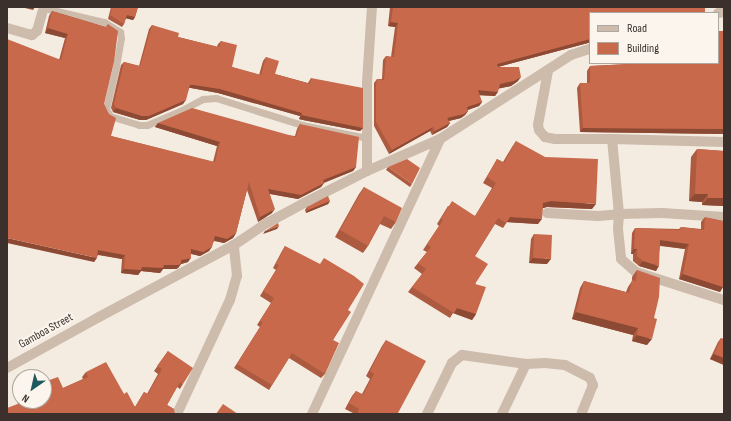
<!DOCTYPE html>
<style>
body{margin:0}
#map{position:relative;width:731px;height:421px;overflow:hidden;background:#f4ebe1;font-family:"Sofia Sans Condensed",sans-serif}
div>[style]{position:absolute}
.service>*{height:7px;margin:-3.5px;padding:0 3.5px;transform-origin:3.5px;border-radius:3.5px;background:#cdbbac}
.minor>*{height:10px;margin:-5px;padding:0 5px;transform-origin:5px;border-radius:5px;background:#cdbbac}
.wall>*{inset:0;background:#ac5a40}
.shaded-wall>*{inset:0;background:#8c4a34}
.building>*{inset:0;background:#c8694b}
span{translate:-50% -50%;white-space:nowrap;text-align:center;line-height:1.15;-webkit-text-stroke:4px #fbf5ee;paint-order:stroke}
.street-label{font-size:12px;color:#3b302b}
.frame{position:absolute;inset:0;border:8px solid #3b302b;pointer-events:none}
.legend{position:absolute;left:589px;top:12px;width:130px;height:52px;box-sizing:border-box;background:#fbf5ee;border:1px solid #aea6a0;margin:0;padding:5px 7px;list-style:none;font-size:12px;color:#3b302b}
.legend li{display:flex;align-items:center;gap:8px;height:20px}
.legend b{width:20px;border:1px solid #aea6a0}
.north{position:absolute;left:12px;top:369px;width:40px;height:40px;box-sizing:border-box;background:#fbf5ee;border:1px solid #aea6a0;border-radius:50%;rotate:214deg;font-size:11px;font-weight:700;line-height:16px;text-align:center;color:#3b302b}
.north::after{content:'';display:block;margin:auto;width:14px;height:18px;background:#1f5a5e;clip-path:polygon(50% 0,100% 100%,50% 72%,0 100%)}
</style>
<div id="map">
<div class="service">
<i style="left:44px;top:8px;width:62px;rotate:13.1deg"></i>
<i style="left:104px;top:22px;width:19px;rotate:32deg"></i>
<i style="left:120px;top:32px;width:6px;rotate:81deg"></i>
<i style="left:121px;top:38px;width:29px;rotate:100deg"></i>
<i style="left:116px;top:67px;width:43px;rotate:103.4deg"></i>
<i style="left:106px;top:109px;width:8px;rotate:60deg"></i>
<i style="left:110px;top:116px;width:30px;rotate:17deg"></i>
<i style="left:139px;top:125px;width:8px"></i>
<i style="left:147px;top:125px;width:36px;rotate:-23deg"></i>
<i style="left:180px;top:111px;width:26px;rotate:-28deg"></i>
<i style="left:203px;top:99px;width:13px;rotate:-4deg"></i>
<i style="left:216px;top:98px;width:90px;rotate:17.4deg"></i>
<i style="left:302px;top:125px;width:66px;rotate:11.3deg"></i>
</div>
<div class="minor">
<i style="left:718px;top:13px;width:6px;rotate:-9deg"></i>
<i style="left:7px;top:28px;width:26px;rotate:16deg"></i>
<i style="left:32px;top:35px;width:6px;rotate:-39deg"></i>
<i style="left:37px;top:31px;width:25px;rotate:-74deg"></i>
<i style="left:612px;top:139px;width:112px;rotate:1.5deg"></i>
<i style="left:367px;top:171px;width:89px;rotate:-90deg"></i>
<i style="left:367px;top:82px;width:75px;rotate:-86.2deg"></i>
<i style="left:547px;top:213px;width:51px;rotate:3.4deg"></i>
<i style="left:598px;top:216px;width:21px;rotate:-5deg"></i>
<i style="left:619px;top:214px;width:75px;rotate:-95.3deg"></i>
<i style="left:612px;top:139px;width:57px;rotate:180deg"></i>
<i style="left:555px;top:139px;width:10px;rotate:-169deg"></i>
<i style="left:545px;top:137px;width:9px;rotate:-131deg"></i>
<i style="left:539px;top:130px;width:5px;rotate:-101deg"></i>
<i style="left:538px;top:125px;width:55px;rotate:-79.5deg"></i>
<i style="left:724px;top:217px;width:62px;rotate:-176.3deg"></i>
<i style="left:662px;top:213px;width:43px;rotate:178.7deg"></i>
<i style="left:619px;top:214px;width:15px;rotate:94deg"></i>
<i style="left:618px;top:229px;width:30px;rotate:84deg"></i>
<i style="left:621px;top:259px;width:20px;rotate:41deg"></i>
<i style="left:636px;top:272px;width:92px;rotate:17.7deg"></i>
<i style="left:7px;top:368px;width:105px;rotate:-29deg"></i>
<i style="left:99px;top:317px;width:153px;rotate:-28.1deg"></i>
<i style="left:234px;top:245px;width:40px;rotate:-34deg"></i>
<i style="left:267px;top:223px;width:42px;rotate:-28.4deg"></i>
<i style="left:304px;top:203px;width:71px;rotate:-26.9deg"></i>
<i style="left:367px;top:171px;width:80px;rotate:-23.7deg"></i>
<i style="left:440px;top:139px;width:156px;rotate:-32.7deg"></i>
<i style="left:571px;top:55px;width:20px;rotate:-18deg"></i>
<i style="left:177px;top:414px;width:126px;rotate:-65.1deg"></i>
<i style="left:230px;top:300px;width:25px;rotate:-74deg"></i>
<i style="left:237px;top:276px;width:31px;rotate:-96deg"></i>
<i style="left:312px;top:414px;width:303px;rotate:-65deg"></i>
<i style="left:427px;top:414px;width:57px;rotate:-63.9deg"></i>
<i style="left:452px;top:363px;width:13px;rotate:-39deg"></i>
<i style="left:462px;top:355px;width:65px;rotate:8deg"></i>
<i style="left:526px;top:364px;width:19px;rotate:-3deg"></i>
<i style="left:545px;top:363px;width:20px;rotate:6deg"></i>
<i style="left:565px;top:365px;width:28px;rotate:27deg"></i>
<i style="left:590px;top:378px;width:8px;rotate:67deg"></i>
<i style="left:593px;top:385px;width:31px;rotate:112deg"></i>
<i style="left:502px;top:414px;width:55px;rotate:-64.4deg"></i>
</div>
<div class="wall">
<i style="clip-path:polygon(111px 7px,138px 7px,135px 17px,133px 20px,126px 18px,124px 24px,122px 27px,108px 19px)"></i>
<i style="clip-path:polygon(390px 7px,705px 7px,590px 13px,590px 43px,588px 43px,498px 67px,518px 81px,511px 86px,499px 88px,495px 96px,479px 95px,482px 102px,479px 106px,468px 110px,468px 111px,465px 115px,461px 118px,449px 121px,450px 123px,447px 127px,432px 135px,430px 131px,389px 154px,374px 126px,374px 83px,377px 79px,382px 79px,383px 60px,386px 56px,391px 57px,395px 27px,388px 26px)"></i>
<i style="clip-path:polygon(52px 11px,106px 27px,108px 24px,104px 104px,111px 136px,213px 162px,217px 146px,155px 127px,158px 123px,295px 136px,297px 129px,300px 124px,356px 167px,353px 171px,324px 183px,321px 187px,298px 199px,270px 194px,272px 213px,258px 222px,247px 190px,236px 233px,233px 238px,224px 243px,214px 241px,209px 251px,200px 256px,191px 254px,188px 262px,181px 264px,178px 268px,176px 269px,163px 269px,160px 273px,141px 271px,138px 275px,121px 273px,122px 259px,98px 255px,94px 262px,59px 60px,65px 38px,45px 33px,49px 16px)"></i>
<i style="clip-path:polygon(152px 25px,178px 37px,217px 47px,218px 44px,221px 41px,232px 67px,259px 75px,263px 61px,266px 57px,275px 74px,308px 83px,311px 78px,363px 128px,360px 131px,303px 120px,299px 119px,300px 116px,218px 93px,191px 88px,189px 88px,183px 104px,146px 120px,140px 120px,113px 112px,111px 108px,121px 65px,124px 62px,139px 66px,149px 29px)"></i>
<i style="clip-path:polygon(724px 31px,724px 134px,580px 132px,577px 88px,580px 83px,587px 83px,587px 71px,590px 66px,628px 64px,628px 63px,718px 63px)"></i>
<i style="clip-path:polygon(516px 141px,592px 209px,547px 207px,543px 208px,538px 224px,507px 222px,503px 228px,495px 224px,475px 256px,476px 314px,472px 320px,453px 313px,450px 318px,408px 292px,422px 274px,414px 268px,427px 252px,423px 250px,439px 226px,437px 224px,448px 206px,475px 216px,492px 188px,483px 183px,497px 159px,503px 162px,512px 147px)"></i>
<i style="clip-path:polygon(697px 149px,724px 151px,724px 206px,702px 205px,702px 202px,689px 201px,691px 157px)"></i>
<i style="clip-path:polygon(388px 167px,412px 184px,410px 187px,386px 170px)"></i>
<i style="clip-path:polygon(364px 187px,396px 222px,391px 229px,380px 224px,368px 246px,363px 253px,335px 237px,359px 194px)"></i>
<i style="clip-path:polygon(330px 201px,328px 204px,306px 213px,305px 210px,307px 207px)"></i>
<i style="clip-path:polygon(705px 217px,723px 287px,720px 292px,679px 279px,685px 249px,660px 246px,656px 271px,639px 266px,633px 261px,633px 254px,631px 254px,632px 233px,635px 228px,679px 229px,681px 227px,701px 229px,701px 222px)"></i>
<i style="clip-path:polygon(534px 234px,547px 264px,529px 263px,531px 239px)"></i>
<i style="clip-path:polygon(285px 246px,348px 310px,333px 340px,325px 374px,321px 378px,289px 358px,269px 390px,234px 368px,260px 327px,257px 325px,271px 303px,260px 296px,276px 270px,273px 268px,282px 251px)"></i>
<i style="clip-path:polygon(637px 270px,654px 318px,647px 345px,632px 341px,633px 335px,572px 319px,580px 288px,584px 281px,626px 292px,628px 287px,632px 281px,632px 277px)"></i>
<i style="clip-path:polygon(721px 338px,724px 365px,710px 359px,718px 342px)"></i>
<i style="clip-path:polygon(386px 340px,398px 413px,400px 414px,355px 414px,345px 409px,352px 396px,356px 391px,362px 394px,370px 379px,366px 376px,382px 346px)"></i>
<i style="clip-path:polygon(168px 351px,183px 384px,180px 389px,177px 387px,167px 405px,174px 409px,18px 404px,15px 397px,18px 392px,20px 391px,20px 401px,44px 401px,63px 388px,83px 379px,82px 377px,86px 372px,124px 394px,135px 407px,144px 392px,147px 394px,158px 374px,154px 371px)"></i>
</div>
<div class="shaded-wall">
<i style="clip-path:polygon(21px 7px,35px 7px,33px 10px)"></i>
<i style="clip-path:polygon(127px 15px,135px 17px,133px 20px,124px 18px)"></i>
<i style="clip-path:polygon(391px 22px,398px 23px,395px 27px,388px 26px)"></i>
<i style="clip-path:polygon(48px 28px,68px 34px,65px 38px,45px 33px)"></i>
<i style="clip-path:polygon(590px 39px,590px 43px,588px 43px,494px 68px,497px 64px)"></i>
<i style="clip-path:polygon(521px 77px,518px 81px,511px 86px,497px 89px,500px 84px)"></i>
<i style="clip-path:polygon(190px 85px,194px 85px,220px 89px,302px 113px,300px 116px,218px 93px,191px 88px,187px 88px)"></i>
<i style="clip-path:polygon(478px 90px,498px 92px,495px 96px,475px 95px)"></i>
<i style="clip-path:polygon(186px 100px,183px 104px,146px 120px,140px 120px,113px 112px,116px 108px)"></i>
<i style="clip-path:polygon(482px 102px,479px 106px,464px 111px,467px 107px)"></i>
<i style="clip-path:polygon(468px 111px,465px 115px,461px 118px,444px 122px,447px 118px)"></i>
<i style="clip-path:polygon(302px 115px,363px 128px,360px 131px,303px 120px,299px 119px)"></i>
<i style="clip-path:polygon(158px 123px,220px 142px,217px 146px,155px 127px)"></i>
<i style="clip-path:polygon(450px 123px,447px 127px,432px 135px,435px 131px)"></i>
<i style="clip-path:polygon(433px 127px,430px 131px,389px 154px,392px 150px)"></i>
<i style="clip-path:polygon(583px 128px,724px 129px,724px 134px,580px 132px)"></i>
<i style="clip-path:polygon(356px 167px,353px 171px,320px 184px,323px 180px)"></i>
<i style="clip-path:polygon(324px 183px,321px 187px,298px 199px,265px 193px,268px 189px)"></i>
<i style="clip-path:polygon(695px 194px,708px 194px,702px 202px,689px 201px)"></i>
<i style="clip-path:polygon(708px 198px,724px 198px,724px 206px,702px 205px)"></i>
<i style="clip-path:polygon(330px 201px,328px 204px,306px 213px,308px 210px)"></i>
<i style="clip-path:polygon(551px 201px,596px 204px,592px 209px,547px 207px,539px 209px,543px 203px)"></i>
<i style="clip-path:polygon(275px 209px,272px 213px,258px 222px,260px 217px)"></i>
<i style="clip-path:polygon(510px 217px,542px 219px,538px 224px,506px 222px)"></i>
<i style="clip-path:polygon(279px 226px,277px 229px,263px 234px,265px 231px)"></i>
<i style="clip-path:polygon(236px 233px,233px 238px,224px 243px,212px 240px,215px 236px)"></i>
<i style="clip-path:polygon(7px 238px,97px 258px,94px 262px,7px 243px)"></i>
<i style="clip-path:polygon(660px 240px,689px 244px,685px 249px,657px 245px)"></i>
<i style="clip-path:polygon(212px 247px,209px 251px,200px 256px,188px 253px,191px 249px)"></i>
<i style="clip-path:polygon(634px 249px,637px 249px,633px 254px,631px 254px)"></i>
<i style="clip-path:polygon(98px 250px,125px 255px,122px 259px,95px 254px)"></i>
<i style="clip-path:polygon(191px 258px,188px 262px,181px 264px,178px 268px,176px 269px,163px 269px,160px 273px,141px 271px,138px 275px,121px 273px,124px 269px,164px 265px,181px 260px)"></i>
<i style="clip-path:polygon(533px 258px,551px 259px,547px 264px,529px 263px)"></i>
<i style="clip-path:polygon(643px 261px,659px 266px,656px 271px,639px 266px)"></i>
<i style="clip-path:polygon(683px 274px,723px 287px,720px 292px,679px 279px)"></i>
<i style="clip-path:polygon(457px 308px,476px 314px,472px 320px,453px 313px)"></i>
<i style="clip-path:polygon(576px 312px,638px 328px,633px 335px,572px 319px)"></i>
<i style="clip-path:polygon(637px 335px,652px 339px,647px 345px,632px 341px)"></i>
<i style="clip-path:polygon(714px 354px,724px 358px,724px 365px,710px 359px)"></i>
</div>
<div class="building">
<i style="clip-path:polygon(112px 7px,138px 7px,135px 17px,127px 15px,124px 24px,110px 15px)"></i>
<i style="clip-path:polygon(393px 7px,705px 7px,705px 13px,590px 13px,590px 39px,497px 64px,498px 67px,519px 67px,521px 77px,514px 81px,500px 84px,498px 92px,478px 90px,482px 102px,467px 107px,468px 111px,464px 114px,447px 118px,450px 123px,435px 131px,433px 127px,392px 150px,376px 122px,376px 85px,377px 79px,384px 80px,386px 56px,394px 57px,398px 23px,391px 22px)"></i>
<i style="clip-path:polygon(52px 11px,105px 27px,107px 27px,108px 24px,118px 31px,114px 62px,104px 104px,109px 114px,116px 118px,111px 136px,215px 162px,220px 142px,158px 123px,192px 108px,296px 137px,300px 124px,359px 137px,356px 167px,323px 180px,324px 183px,301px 195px,268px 189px,275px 209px,260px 217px,249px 182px,236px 233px,227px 239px,215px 236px,212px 247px,203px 252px,191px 249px,191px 258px,181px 260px,181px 263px,179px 265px,164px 265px,163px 268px,142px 267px,141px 270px,124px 269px,125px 255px,98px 250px,97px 258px,7px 238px,7px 39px,61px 60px,68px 34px,48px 28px)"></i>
<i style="clip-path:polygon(152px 25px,179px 33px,178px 37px,219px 47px,221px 41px,237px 45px,232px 67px,261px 75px,266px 57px,279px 61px,275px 74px,310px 84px,311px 78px,363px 88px,363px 128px,306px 116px,302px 115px,302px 113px,220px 89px,194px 85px,190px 85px,186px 100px,149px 116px,142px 116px,116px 108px,114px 104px,124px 62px,140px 66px)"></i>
<i style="clip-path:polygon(718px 31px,724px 31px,724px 129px,583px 128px,580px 83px,590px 83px,590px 66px,632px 64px,632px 63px,718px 63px)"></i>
<i style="clip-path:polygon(516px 141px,545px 157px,598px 159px,596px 204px,551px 201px,543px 203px,542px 219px,510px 217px,506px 223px,498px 218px,475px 256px,488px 264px,475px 284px,486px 287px,476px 314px,457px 308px,454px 313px,412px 287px,426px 269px,418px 263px,431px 247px,427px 244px,443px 220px,441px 219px,452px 201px,475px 216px,496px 183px,487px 177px,497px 159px,504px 163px)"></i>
<i style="clip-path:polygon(697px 149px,724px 151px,724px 198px,708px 198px,708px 194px,695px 194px)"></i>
<i style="clip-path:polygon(407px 159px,420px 168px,412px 184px,388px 167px)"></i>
<i style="clip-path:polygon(364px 187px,402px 208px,396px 222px,384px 216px,368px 246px,340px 230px)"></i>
<i style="clip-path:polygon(328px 196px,330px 201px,308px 210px,307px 207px)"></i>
<i style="clip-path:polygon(705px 217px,724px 221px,724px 283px,723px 287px,683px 274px,689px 244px,660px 240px,659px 266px,643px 261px,637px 256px,637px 249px,634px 249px,635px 228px,680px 230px,681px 227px,704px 230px)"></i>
<i style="clip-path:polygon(278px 223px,279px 226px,265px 231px)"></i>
<i style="clip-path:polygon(534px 234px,552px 235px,551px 259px,533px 258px)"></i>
<i style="clip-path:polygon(285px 246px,320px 264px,324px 258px,354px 276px,364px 284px,348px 310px,351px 312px,333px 340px,339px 343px,325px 374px,292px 353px,272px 385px,237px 364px,263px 322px,260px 321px,274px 298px,263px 291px,279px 265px,276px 264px)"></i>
<i style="clip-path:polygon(637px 270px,660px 278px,659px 297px,654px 318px,657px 319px,652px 339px,637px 335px,638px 328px,576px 312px,584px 281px,629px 293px,632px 280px,636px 281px)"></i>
<i style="clip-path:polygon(721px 338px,724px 339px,724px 358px,714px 354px)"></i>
<i style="clip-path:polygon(386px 340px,426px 361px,398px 413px,400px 414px,357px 414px,359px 409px,349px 403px,356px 391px,363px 395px,374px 374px,370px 371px)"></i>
<i style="clip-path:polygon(168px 351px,193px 368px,183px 384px,180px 382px,167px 405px,174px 409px,175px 414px,122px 414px,122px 413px,120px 414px,7px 414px,7px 408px,23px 402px,22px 401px,44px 401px,44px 382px,58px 377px,63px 388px,88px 377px,86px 372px,106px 362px,124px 394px,127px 392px,135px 407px,144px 392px,148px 394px,162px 369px,157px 366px)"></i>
<i style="clip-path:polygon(223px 404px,238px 414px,216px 414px)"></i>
</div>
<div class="street-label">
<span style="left:46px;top:331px;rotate:-29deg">Gamboa Street</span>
</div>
<div class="frame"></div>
<ul class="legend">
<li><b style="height:5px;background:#cdbbac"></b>Road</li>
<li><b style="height:11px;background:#c8694b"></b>Building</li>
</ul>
<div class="north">N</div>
</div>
